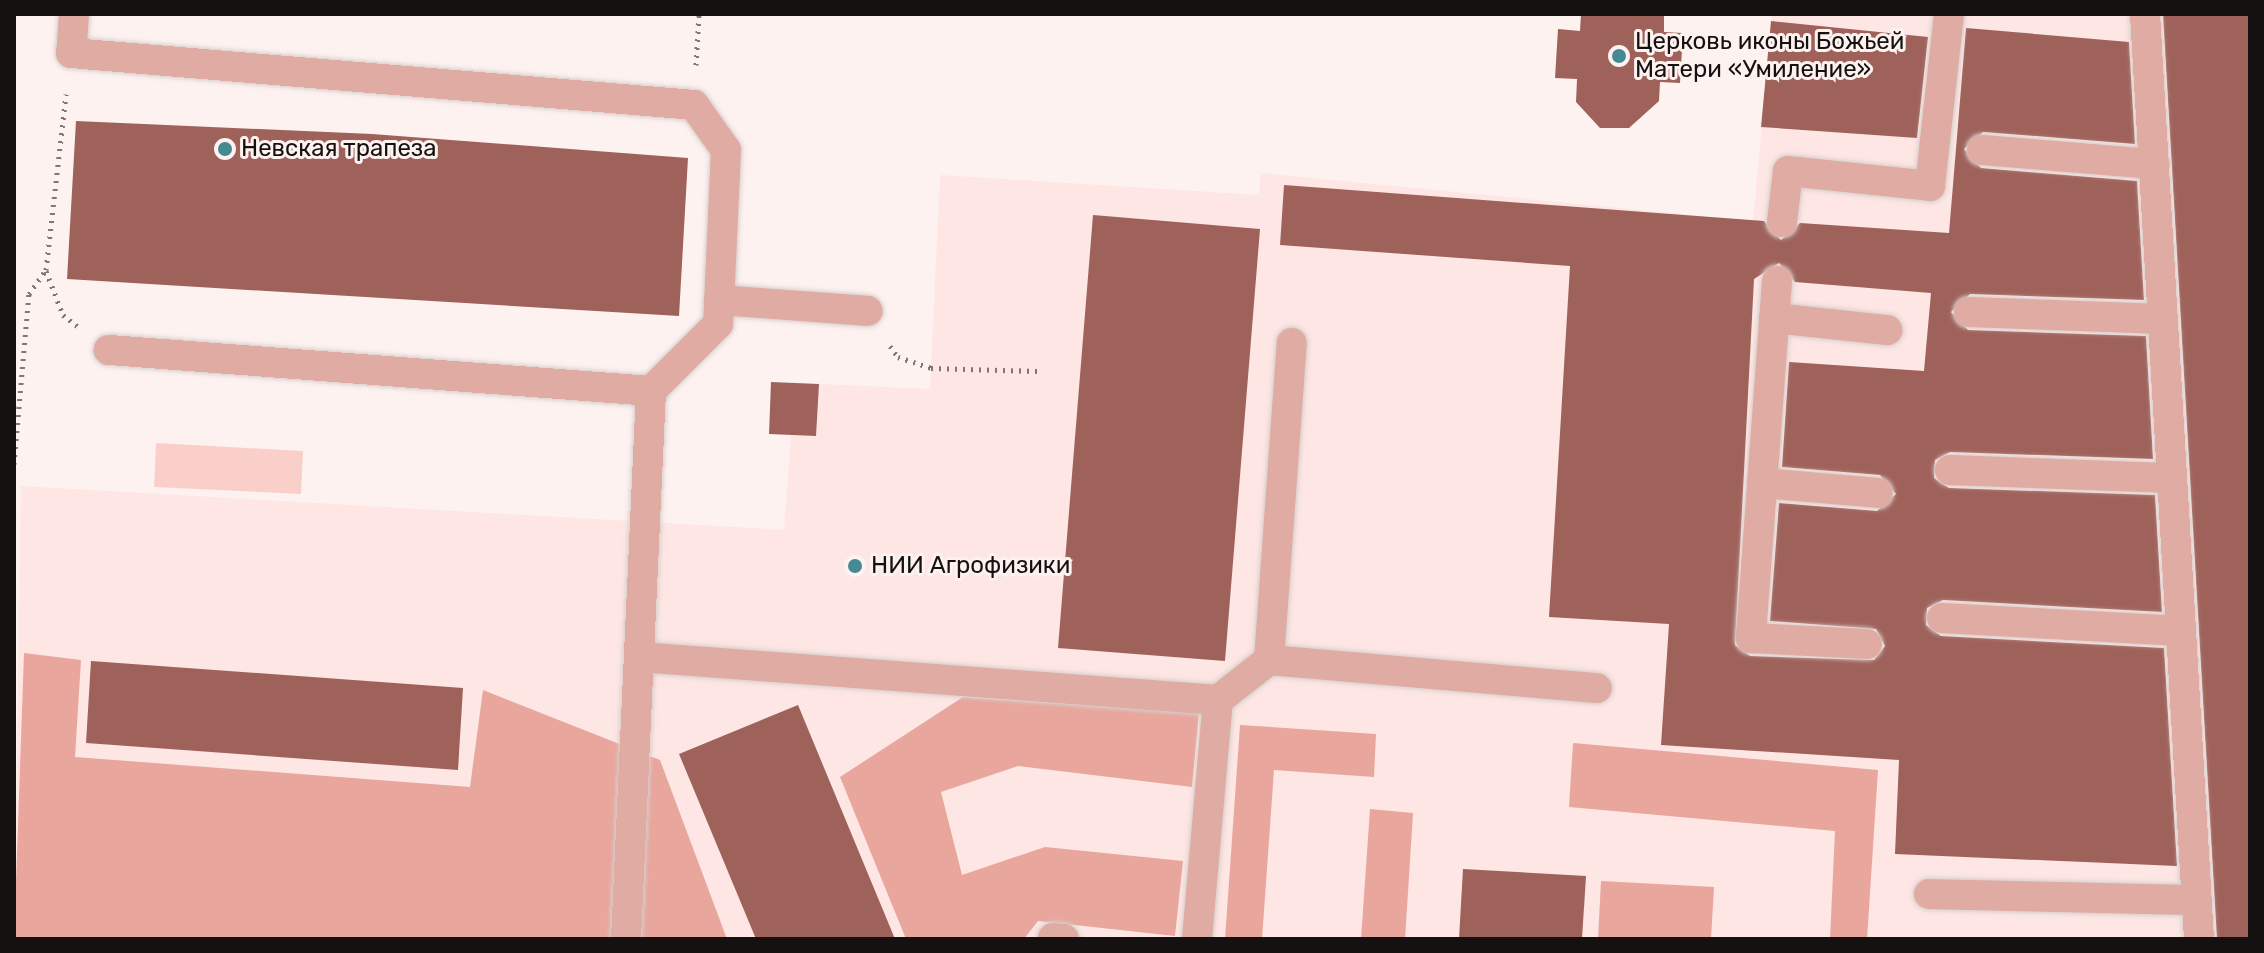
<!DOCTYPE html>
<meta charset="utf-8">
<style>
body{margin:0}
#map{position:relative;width:2264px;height:953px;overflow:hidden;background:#fdf2f0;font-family:Rubik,sans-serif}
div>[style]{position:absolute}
.built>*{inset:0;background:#fde6e3}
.green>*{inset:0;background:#facfc9}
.forest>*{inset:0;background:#e8a69d}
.building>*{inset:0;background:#9f625b}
.path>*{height:5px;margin-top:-2.5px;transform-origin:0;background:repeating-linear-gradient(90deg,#7e7776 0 2px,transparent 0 8px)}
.roads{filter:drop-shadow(0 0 2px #d8cecc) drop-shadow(0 0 2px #d8cecc)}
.lane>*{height:30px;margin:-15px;padding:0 15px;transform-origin:15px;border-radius:15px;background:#dfaba3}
.dots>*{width:22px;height:22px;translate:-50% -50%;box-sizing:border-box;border:4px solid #fdf2f0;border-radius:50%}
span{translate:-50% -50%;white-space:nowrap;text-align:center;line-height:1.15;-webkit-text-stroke:6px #fdf2f0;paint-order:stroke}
.poi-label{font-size:24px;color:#161111}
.left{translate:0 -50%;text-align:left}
.frame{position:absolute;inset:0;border:16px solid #161111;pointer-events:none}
</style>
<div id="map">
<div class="built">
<i style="clip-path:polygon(1772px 14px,2250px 14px,2250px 939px,14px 939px,21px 486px,784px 530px,791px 435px,816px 436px,819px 384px,930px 389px,940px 175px,1259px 195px,1261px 173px,1753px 221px)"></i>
</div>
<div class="green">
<i style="clip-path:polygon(156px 443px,303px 451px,301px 494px,154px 487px)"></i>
</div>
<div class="forest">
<i style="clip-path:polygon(24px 653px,81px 660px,75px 757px,470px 787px,483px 690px,660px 760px,727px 939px,14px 939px)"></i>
<i style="clip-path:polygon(963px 697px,1199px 713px,1192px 787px,1018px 766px,941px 792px,962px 875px,1045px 847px,1183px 861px,1175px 936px,1038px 921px,1024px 939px,906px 939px,840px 777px)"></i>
<i style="clip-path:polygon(1240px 725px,1376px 734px,1374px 777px,1274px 770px,1262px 939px,1225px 939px)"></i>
<i style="clip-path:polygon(1573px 743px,1878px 770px,1867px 939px,1830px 939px,1835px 831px,1569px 807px)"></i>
<i style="clip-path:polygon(1370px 809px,1413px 813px,1405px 939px,1361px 939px)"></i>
<i style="clip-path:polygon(1601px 881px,1714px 887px,1711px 939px,1598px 939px)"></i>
</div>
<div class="building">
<i style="clip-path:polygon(1581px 14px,1664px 16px,1664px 32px,1683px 33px,1680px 83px,1660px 82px,1659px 101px,1629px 128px,1600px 128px,1576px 102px,1577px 79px,1555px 78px,1558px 29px,1580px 31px)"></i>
<i style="clip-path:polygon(2163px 14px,2250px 14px,2250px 939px,2217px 939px)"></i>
<i style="clip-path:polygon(1771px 21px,1928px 37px,1917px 138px,1761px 127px)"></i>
<i style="clip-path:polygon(evenodd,1966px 28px,2129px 42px,2135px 144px,1983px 132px,1964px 149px,1981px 168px,2137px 181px,2144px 300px,1970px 294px,1951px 312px,1968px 330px,2146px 336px,2153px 459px,1950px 452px,1935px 460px,1934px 478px,1949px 488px,2155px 495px,2162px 612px,1943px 600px,1927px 608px,1926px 625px,1941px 636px,2164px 648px,2177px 866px,1895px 854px,1899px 760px,1661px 745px,1669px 624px,1549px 617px,1570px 266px,1280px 245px,1284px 185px,1764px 221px,1781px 240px,1800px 223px,1949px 233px,1966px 28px,1779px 263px,1795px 282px,1931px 293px,1924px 371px,1789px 362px,1782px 467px,1880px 475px,1896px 494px,1877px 511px,1779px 503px,1770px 621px,1876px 629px,1885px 646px,1874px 660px,1750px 656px,1735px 645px,1754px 279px,1779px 263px)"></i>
<i style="clip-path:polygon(76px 121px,372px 134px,688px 158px,679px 316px,67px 279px)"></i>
<i style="clip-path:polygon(1093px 215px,1260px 229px,1225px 661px,1058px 648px)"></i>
<i style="clip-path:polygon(771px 382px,819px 384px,816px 436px,769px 434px)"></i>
<i style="clip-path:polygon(91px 661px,463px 688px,458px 770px,86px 743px)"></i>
<i style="clip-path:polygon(798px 705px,895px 939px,756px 939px,679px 754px)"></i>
<i style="clip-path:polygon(1463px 869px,1586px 876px,1582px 939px,1459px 939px)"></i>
</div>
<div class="path">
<i style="left:696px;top:65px;width:51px;rotate:-86.6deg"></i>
<i style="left:46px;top:271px;width:47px;rotate:68.9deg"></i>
<i style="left:63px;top:315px;width:18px;rotate:38deg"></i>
<i style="left:890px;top:346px;width:14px;rotate:54deg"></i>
<i style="left:898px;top:357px;width:35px;rotate:18deg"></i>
<i style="left:931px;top:368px;width:107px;rotate:1.6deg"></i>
<i style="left:14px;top:464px;width:171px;rotate:-85deg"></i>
<i style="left:29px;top:294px;width:29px;rotate:-55deg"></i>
<i style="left:46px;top:270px;width:177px;rotate:-83.5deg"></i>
</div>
<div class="roads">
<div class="lane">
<i style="left:74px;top:14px;width:39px;rotate:94deg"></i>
<i style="left:71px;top:53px;width:625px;rotate:4.77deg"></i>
<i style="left:694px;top:105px;width:55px;rotate:54.6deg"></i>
<i style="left:726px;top:150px;width:174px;rotate:92.6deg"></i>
<i style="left:718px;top:324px;width:95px;rotate:135deg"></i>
<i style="left:651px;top:391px;width:544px;rotate:-175.67deg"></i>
<i style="left:2145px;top:14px;width:927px;rotate:86.66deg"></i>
<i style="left:1982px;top:150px;width:173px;rotate:4.7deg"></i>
<i style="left:1782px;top:222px;width:51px;rotate:-83.3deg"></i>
<i style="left:1788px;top:171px;width:143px;rotate:6deg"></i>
<i style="left:1930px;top:186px;width:173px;rotate:-83.7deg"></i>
<i style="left:1777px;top:281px;width:358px;rotate:94.2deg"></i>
<i style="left:1751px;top:638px;width:116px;rotate:3deg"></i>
<i style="left:719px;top:300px;width:149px;rotate:4.2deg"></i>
<i style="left:1969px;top:312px;width:194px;rotate:2.1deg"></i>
<i style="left:1774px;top:318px;width:114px;rotate:6.1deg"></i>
<i style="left:1950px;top:470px;width:222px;rotate:2.1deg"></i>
<i style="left:1762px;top:483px;width:116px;rotate:4.9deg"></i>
<i style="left:1942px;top:618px;width:239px;rotate:3.1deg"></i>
<i style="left:639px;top:657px;width:581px;rotate:4.25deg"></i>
<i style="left:1218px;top:700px;width:65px;rotate:-38.1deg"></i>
<i style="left:1269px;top:660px;width:329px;rotate:4.9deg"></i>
<i style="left:1269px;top:660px;width:318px;rotate:-85.9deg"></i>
<i style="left:1929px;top:894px;width:268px;rotate:1.3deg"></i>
<i style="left:1053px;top:938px;width:11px;rotate:5deg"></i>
<i style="left:626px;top:939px;width:549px;rotate:-87.39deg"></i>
<i style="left:1197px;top:939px;width:240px;rotate:-85deg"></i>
</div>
</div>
<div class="dots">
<i style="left:1619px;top:56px;background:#448a94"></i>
<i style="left:225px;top:149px;background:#448a94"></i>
<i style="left:855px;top:566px;background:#448a94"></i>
</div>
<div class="poi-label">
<span class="left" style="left:1635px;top:56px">Церковь иконы Божьей<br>Матери «Умиление»</span>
<span class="left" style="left:241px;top:149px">Невская трапеза</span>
<span class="left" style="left:871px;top:566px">НИИ Агрофизики</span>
</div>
<div class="frame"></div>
</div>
